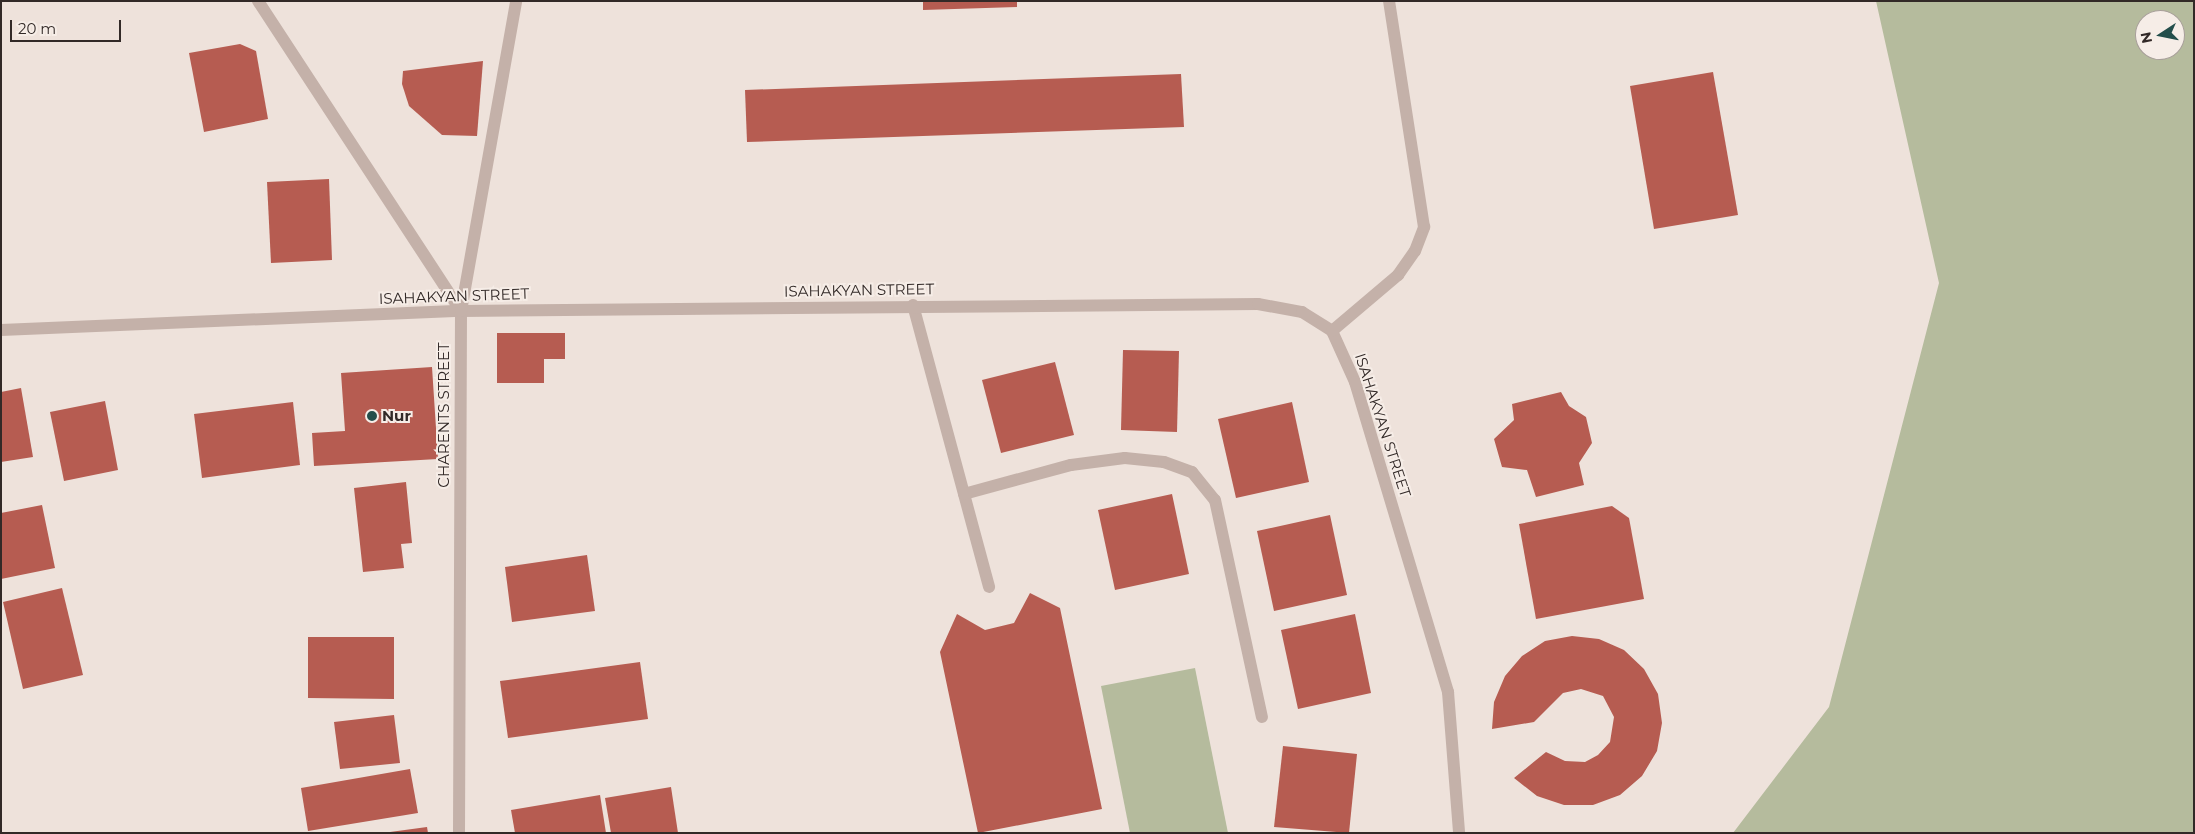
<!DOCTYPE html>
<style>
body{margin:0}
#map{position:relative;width:2195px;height:834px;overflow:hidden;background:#eee2db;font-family:Montserrat,sans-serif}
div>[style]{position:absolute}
.green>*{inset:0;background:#b5bb9d}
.building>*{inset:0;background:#b65c51}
.lane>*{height:12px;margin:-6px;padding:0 6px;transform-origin:6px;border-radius:6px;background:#c4b1a9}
.street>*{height:12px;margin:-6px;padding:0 6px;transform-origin:6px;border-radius:6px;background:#c4b1a9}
.dots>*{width:14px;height:14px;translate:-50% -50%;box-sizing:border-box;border:2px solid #f6ede7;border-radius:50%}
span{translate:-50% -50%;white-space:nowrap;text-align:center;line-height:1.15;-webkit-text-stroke:4px #f6ede7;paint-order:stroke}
.street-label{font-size:15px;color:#322927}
.poi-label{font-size:15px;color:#322927;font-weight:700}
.left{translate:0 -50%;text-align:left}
.frame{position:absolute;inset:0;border:2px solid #322927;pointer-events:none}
.north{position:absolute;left:2135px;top:10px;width:50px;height:50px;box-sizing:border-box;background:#f6ede7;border:1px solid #a89f9a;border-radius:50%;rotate:259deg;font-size:14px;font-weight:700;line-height:20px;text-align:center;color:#322927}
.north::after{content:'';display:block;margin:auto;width:18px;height:22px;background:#234e4b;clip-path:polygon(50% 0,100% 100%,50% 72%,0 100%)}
.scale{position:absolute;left:10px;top:20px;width:111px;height:22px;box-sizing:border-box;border:2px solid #322927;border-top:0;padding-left:6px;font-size:15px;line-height:18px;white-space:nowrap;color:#322927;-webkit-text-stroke:4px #f6ede7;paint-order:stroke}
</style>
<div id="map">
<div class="green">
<i style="clip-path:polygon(evenodd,1876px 1px,2194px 1px,2194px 833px,1733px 833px,1829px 707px,1939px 283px,1876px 1px,2145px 20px,2175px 20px,2175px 50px,2145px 50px,2145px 20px)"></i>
<i style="clip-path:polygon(1195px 668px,1228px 833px,1130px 833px,1101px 686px)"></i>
</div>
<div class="building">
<i style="clip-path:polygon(923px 1px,1017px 1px,1017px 7px,923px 10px)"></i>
<i style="clip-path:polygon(240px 44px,256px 51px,268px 119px,204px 132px,189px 53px)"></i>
<i style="clip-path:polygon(483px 61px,477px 136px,442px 135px,409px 106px,402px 84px,403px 71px)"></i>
<i style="clip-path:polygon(1713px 72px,1738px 215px,1654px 229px,1630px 86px)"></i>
<i style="clip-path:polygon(1181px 74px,1184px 127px,747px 142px,745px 90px)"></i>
<i style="clip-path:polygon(329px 179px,332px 260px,271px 263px,267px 182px)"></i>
<i style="clip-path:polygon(497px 333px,565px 333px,565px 359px,544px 359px,544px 383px,497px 383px)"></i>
<i style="clip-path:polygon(1123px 350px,1179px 351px,1177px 432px,1121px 430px)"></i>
<i style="clip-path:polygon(1055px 362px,1074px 435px,1001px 453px,982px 380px)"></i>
<i style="clip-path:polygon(432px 367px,438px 459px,314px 466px,312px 433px,345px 431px,341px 373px)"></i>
<i style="clip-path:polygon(21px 388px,33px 457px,1px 462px,1px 392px)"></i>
<i style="clip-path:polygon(1561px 392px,1569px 406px,1586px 417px,1592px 443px,1579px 463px,1584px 485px,1536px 497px,1527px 470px,1502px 467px,1494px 439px,1514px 420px,1512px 404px)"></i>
<i style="clip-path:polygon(105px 401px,118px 470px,64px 481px,50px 412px)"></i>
<i style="clip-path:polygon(293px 402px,300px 465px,202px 478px,194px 414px)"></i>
<i style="clip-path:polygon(1292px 402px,1309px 482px,1236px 498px,1218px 419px)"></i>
<i style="clip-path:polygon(406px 482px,412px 543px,401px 544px,404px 568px,363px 572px,354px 488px)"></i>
<i style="clip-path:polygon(1172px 494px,1189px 574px,1115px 590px,1098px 510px)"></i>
<i style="clip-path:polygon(42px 505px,55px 568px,1px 579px,1px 513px)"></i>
<i style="clip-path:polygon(1612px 506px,1629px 518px,1644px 599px,1536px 619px,1519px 524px)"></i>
<i style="clip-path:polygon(1330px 515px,1347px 595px,1274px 611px,1257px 531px)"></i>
<i style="clip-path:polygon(587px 555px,595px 611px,512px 622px,505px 567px)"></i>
<i style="clip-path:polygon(62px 588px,83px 675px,23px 689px,3px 602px)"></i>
<i style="clip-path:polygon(1030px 593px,1060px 608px,1102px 809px,978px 833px,940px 652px,957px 614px,985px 630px,1014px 623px)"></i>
<i style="clip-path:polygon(1355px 614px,1371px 693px,1298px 709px,1281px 630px)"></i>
<i style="clip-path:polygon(1572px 636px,1599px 639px,1624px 650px,1644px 669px,1658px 694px,1662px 723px,1657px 751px,1642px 776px,1620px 795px,1593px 805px,1564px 805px,1537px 796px,1514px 778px,1546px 752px,1565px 761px,1585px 762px,1598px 755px,1610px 742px,1614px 717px,1603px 696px,1581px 689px,1563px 693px,1534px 722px,1492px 729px,1494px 702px,1505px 676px,1522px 656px,1545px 641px)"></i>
<i style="clip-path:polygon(308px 637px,394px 637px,394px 699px,308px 698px)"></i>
<i style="clip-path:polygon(640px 662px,648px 719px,508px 738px,500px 681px)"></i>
<i style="clip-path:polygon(394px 715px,400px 763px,340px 769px,334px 722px)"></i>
<i style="clip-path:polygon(1283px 746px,1357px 754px,1349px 833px,1274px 827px)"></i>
<i style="clip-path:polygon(410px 769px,418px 813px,308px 831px,301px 788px)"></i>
<i style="clip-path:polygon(671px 787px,678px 833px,611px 833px,605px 798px)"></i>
<i style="clip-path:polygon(600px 795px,606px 833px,515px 833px,511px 810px)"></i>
<i style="clip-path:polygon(427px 827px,428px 833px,390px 833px,390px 832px)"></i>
</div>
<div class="lane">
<i style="left:258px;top:1px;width:371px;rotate:56.8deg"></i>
<i style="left:913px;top:305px;width:292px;rotate:74.9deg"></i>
<i style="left:964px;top:494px;width:111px;rotate:-15.2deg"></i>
<i style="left:1071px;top:465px;width:54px;rotate:-7.4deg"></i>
<i style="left:1125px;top:458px;width:39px;rotate:6deg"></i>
<i style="left:1164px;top:462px;width:30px;rotate:20deg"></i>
<i style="left:1192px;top:472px;width:36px;rotate:51deg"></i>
<i style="left:1215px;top:500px;width:222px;rotate:77.8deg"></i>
<i style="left:1448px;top:692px;width:141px;rotate:85.5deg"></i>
</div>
<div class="street">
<i style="left:1px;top:330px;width:460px;rotate:-2.4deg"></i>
<i style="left:461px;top:311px;width:797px;rotate:-0.5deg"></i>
<i style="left:1258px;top:304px;width:45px;rotate:10.3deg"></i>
<i style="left:1302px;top:312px;width:36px;rotate:32deg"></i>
<i style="left:1332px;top:331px;width:56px;rotate:65.7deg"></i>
<i style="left:1355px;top:382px;width:324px;rotate:73.3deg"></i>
<i style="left:1332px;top:331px;width:87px;rotate:-40.3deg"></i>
<i style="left:1398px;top:275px;width:29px;rotate:-55deg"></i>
<i style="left:1415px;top:251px;width:26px;rotate:-69deg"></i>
<i style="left:1424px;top:227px;width:229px;rotate:-98.8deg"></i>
<i style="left:459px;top:833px;width:522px;rotate:-89.78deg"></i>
<i style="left:461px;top:311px;width:315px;rotate:-79.9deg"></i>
</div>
<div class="dots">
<i style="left:372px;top:416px;background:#234e4b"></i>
</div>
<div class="street-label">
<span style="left:859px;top:290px;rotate:-1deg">ISAHAKYAN STREET</span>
<span style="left:454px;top:296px;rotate:-2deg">ISAHAKYAN STREET</span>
<span style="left:444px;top:415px;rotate:-90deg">CHARENTS STREET</span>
<span style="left:1383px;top:425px;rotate:72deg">ISAHAKYAN STREET</span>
</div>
<div class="poi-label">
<span class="left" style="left:382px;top:416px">Nur</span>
</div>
<div class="frame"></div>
<div class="north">N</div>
<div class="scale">20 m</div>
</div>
